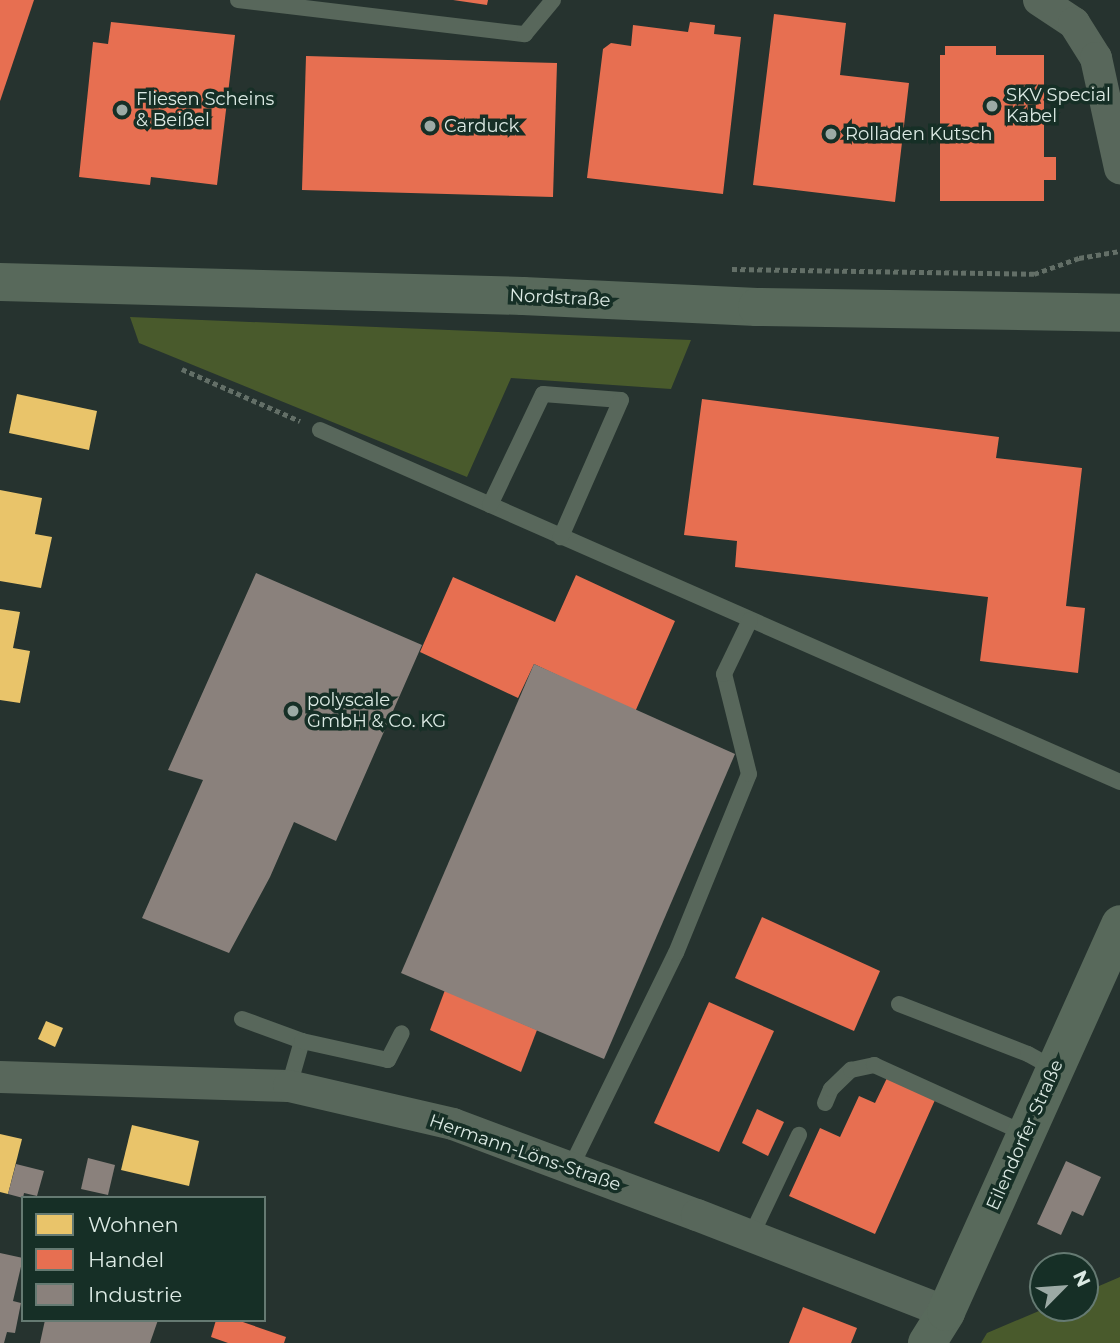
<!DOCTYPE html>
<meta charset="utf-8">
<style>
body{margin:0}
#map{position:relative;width:1120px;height:1343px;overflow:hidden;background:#26332f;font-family:Montserrat,sans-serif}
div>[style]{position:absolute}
.green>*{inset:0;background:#495a2c}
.homes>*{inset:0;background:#e9c46a}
.shops>*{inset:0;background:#e76f51}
.industry>*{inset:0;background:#8a817c}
.path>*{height:4.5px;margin-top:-2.25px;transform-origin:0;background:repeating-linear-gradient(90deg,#636f67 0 5px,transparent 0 8.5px)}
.lane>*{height:16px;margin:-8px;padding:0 8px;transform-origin:8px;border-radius:8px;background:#58675b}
.street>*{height:32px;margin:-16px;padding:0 16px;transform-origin:16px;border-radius:16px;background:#58675b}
.secondary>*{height:38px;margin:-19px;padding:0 19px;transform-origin:19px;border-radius:19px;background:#58695b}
.dots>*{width:19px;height:19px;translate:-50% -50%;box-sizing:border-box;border:4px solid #162f26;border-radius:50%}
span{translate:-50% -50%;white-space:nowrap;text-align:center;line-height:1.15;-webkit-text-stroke:7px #162f26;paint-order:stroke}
.poi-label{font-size:18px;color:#dceae4}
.left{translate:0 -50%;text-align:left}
.street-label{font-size:18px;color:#dceae4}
.legend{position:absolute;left:21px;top:1196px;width:245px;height:126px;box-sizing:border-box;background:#162f26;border:2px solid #657a72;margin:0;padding:9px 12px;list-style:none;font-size:21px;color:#dceae4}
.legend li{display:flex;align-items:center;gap:14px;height:35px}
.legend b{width:35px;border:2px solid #657a72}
.north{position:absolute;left:1029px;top:1252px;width:70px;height:70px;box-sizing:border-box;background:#162f26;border:2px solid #657a72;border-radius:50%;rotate:65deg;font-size:19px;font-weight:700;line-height:28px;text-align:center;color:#dceae4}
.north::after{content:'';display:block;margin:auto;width:24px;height:32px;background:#9caaa5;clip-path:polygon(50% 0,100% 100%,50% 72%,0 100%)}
</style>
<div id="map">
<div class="green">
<i style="clip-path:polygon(130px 317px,691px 340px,671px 389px,511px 378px,467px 477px,139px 343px)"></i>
<i style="clip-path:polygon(1120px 1277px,1120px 1343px,981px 1343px,987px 1333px,1046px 1308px,1085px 1308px,1085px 1292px)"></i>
</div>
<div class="homes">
<i style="clip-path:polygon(17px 394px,97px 411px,89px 450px,9px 433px)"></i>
<i style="clip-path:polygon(0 490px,42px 498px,35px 534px,52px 537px,41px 588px,0 581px)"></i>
<i style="clip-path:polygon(0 609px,20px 612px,13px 648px,30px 651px,20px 703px,0 700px)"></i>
<i style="clip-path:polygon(46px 1021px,63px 1028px,55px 1047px,38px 1039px)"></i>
<i style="clip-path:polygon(132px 1125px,199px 1141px,189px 1186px,121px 1170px)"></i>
<i style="clip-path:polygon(0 1134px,22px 1139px,8px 1194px,0 1192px)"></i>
</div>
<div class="shops">
<i style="clip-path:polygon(0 0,34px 0,0 101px)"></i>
<i style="clip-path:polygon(453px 0,488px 0,487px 5px)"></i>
<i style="clip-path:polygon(774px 14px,846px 23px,840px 75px,909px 83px,895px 202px,753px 185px)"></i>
<i style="clip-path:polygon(111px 22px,235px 35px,217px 185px,151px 177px,150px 185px,79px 177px,93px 42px,108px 44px)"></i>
<i style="clip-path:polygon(690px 22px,715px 25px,714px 34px,741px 37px,723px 194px,587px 178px,603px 49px,611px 43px,631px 46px,633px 25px,688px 32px)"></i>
<i style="clip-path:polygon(945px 46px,996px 46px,996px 55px,1044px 55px,1044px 157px,1056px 157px,1056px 180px,1044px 180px,1044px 201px,940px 201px,940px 55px,945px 55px)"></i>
<i style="clip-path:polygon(306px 56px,557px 63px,553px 197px,302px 190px)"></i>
<i style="clip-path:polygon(702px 399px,999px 437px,996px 458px,1082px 468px,1066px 606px,1085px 608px,1078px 673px,980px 661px,988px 597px,735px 567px,737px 541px,684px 535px)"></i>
<i style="clip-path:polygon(576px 575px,675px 621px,635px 712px,534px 664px,518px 698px,420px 652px,453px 577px,555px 622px)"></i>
<i style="clip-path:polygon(762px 917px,880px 971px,854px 1031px,735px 978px)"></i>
<i style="clip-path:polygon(445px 990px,537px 1030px,521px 1072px,430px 1030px)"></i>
<i style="clip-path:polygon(709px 1002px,774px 1031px,719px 1152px,654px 1123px)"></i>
<i style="clip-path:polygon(887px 1078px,935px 1100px,875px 1234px,789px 1196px,820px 1128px,840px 1137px,859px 1096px,875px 1103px)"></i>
<i style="clip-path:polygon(757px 1109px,784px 1122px,768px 1156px,742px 1143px)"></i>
<i style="clip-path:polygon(803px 1307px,857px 1328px,851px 1343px,789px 1343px)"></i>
<i style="clip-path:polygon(216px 1320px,237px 1320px,286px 1337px,284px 1343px,228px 1343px,211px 1337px)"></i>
</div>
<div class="industry">
<i style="clip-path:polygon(256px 573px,422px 645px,336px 841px,294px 822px,270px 877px,229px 953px,142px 918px,203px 780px,168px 770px)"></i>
<i style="clip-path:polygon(534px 664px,735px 754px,604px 1059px,401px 973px)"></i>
<i style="clip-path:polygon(88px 1158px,115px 1165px,108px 1195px,81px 1189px)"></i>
<i style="clip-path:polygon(1066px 1161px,1101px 1177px,1083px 1216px,1072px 1211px,1061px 1235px,1037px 1224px)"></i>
<i style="clip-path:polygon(16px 1164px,44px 1171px,37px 1196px,24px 1193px,23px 1198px,8px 1194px)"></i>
<i style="clip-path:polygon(0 1253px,23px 1258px,13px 1301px,21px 1303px,15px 1333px,7px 1332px,4px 1343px,0 1343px)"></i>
<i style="clip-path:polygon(45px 1320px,158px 1320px,150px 1343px,40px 1343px)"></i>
</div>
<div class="path">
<i style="left:732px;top:269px;width:302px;rotate:0.9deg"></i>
<i style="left:1034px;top:274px;width:48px;rotate:-19.6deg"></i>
<i style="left:1079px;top:258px;width:42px;rotate:-9.7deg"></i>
<i style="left:182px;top:369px;width:129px;rotate:23.8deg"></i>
</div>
<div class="lane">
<i style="left:238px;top:0;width:289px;rotate:6.8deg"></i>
<i style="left:525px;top:34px;width:44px;rotate:-50.5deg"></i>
<i style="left:320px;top:430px;width:874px;rotate:23.75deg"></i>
<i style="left:490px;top:505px;width:123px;rotate:-64.5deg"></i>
<i style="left:543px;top:394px;width:78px;rotate:4.4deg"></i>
<i style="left:621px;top:400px;width:150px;rotate:113.7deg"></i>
<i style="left:899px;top:1004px;width:138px;rotate:21.2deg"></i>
<i style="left:1028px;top:1054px;width:31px;rotate:29deg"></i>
<i style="left:242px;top:1019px;width:64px;rotate:20.1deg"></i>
<i style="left:302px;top:1041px;width:47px;rotate:106.1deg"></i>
<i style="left:302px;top:1041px;width:88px;rotate:12.5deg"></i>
<i style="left:388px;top:1060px;width:30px;rotate:-63deg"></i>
<i style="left:825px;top:1103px;width:15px;rotate:-67deg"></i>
<i style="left:831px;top:1089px;width:28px;rotate:-44deg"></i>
<i style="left:851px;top:1070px;width:24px;rotate:-12deg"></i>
<i style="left:874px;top:1065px;width:167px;rotate:24.4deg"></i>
<i style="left:571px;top:1167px;width:238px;rotate:-63.9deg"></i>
<i style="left:676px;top:953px;width:193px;rotate:-67.8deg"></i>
<i style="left:749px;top:774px;width:103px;rotate:-104deg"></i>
<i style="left:724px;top:674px;width:60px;rotate:-64.3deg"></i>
<i style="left:751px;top:1236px;width:112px;rotate:-64.6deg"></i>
</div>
<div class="street">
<i style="left:1039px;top:0;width:42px;rotate:33.3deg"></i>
<i style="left:1074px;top:23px;width:41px;rotate:57.8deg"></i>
<i style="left:1096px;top:58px;width:113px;rotate:77.7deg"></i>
<i style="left:0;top:1077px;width:289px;rotate:1.8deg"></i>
<i style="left:289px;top:1086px;width:168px;rotate:13deg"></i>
<i style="left:453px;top:1124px;width:260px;rotate:20.5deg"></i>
<i style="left:697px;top:1215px;width:267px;rotate:21.3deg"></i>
</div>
<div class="secondary">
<i style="left:0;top:282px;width:523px;rotate:1.53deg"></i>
<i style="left:523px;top:296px;width:234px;rotate:2.7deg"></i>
<i style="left:757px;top:307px;width:363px;rotate:0.9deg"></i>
<i style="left:927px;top:1343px;width:36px;rotate:-58deg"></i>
<i style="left:946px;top:1312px;width:425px;rotate:-65.8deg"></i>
</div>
<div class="dots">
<i style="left:992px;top:106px;background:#9caaa5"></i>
<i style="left:122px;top:110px;background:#9caaa5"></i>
<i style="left:430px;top:126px;background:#9caaa5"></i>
<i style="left:831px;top:134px;background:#9caaa5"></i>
<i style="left:293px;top:711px;background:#9caaa5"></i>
</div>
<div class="poi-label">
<span class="left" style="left:1006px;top:106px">SKV Special<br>Kabel</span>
<span class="left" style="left:136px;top:110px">Fliesen Scheins<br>&amp; Beißel</span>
<span class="left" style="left:444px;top:126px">Carduck</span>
<span class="left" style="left:845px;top:134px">Rolladen Kutsch</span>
<span class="left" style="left:307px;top:711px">polyscale<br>GmbH &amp; Co. KG</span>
</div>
<div class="street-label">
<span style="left:560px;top:298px;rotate:3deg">Nordstraße</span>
<span style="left:1025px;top:1135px;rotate:-66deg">Eilendorfer Straße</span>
<span style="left:525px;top:1153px;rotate:19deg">Hermann-Löns-Straße</span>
</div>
<ul class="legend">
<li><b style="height:19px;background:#e9c46a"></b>Wohnen</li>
<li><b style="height:19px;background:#e76f51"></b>Handel</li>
<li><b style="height:19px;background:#8a817c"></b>Industrie</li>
</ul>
<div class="north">N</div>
</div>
